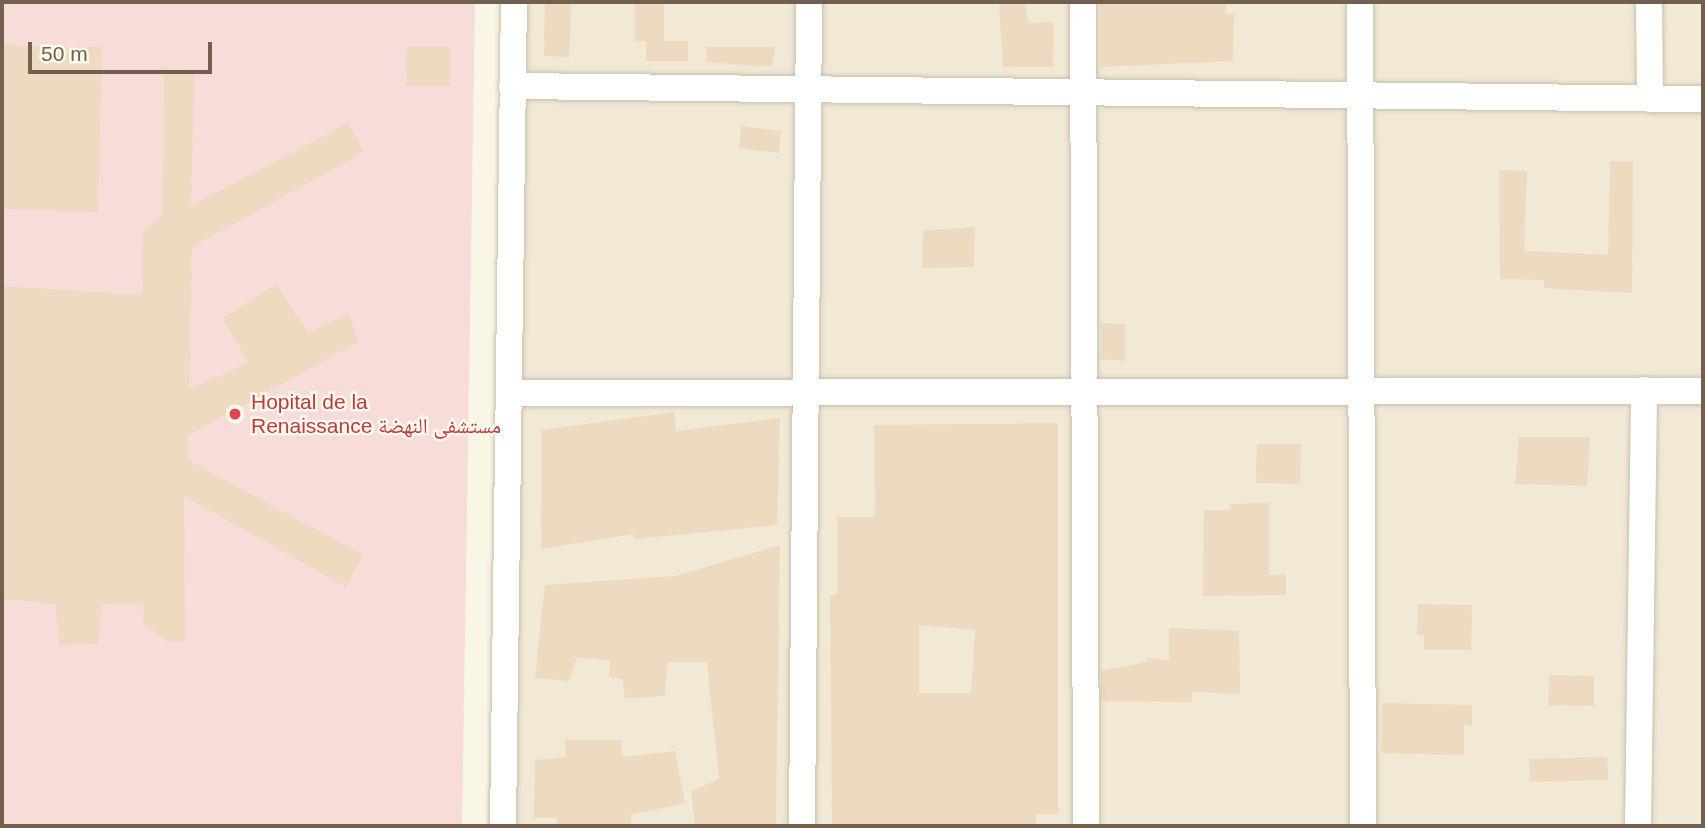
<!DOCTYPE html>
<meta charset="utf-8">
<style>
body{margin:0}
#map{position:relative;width:1705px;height:828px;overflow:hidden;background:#faf6e6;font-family:Helvetica,"Noto Naskh Arabic",sans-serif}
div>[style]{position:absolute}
.residential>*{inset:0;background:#f1e9d5}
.medical>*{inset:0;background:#f7dcda}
.building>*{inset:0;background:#eddac0}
.roads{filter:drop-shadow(0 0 2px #cbbfad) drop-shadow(0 0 2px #cbbfad)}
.minor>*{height:26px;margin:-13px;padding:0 13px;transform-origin:13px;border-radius:13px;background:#fff}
.dots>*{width:19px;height:19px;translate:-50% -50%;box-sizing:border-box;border:4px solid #fdfaec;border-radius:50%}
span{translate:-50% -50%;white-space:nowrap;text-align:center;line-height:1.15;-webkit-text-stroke:5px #fdfaec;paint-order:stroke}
.health-label{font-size:21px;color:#be3a42}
.left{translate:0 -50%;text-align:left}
.frame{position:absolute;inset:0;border:4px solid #71604d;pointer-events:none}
.scale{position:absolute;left:28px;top:42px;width:184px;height:32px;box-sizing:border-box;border:4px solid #71604d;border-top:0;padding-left:9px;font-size:21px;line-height:24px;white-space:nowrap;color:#71604d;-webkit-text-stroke:5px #fdfaec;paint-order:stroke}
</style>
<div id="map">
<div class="residential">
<i style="clip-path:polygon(516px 2px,1703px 2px,1703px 826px,487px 826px)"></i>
</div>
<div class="medical">
<i style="clip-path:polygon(2px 2px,475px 2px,462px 826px,2px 826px)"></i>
</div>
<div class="building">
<i style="clip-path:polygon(545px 2px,571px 2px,569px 57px,544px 56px)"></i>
<i style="clip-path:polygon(635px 2px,664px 2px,664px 41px,688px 41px,688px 61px,646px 61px,646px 41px,635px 41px)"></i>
<i style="clip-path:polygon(999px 2px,1024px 2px,1029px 23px,1054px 22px,1053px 67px,1003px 67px)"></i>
<i style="clip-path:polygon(1100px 2px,1226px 2px,1226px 14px,1234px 14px,1233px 61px,1100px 67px)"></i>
<i style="clip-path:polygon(2px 45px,102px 47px,98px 212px,2px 209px)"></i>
<i style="clip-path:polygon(407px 47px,450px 47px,450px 86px,406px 86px)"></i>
<i style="clip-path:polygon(707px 47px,775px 47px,772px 66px,758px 66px,706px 62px)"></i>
<i style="clip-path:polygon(164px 68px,194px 71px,191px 206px,348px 123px,364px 152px,192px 247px,189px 390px,249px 362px,222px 319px,276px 284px,308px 333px,349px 313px,358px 342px,187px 436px,188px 460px,363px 555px,346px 587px,184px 496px,185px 643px,168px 642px,144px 624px,143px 603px,102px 604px,98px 644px,59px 645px,56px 604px,2px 599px,2px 286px,142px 295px,143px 232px,163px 214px)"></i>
<i style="clip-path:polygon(741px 126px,781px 131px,779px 153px,739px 148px)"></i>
<i style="clip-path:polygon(1610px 161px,1633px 162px,1632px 293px,1544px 288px,1544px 280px,1500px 279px,1499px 170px,1527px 171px,1524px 251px,1608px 255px)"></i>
<i style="clip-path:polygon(975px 227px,974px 267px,922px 268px,923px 231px)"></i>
<i style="clip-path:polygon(1101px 323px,1125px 324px,1125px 361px,1101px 359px)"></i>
<i style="clip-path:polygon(674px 412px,676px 431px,780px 418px,777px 525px,635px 539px,633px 534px,541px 549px,542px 430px)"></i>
<i style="clip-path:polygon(evenodd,1058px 423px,1058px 814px,1036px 814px,1036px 826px,832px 826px,830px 595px,837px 595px,837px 517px,875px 517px,874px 425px,1058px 423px,919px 625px,975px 630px,971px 693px,919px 693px,919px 625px)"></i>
<i style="clip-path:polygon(1519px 437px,1590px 437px,1587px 486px,1515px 484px)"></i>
<i style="clip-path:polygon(1257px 444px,1301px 444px,1300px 484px,1256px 483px)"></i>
<i style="clip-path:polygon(1269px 503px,1269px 575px,1286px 574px,1286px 595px,1203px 596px,1204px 510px,1230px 510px,1230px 504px)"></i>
<i style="clip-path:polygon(780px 545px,776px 826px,695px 826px,691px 791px,719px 779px,707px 662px,667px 662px,665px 696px,625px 698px,622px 679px,609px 677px,610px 661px,577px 657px,569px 681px,535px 678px,545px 585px,676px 576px)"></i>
<i style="clip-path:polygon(1418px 604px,1472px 605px,1471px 650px,1424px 650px,1424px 635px,1417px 635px)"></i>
<i style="clip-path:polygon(1169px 628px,1239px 631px,1240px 694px,1192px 692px,1192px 702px,1101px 701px,1101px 671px,1147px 662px,1147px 658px,1169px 660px)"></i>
<i style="clip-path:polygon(1549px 675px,1594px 676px,1594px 706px,1548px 705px)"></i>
<i style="clip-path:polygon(1382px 703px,1472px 705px,1472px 726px,1464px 725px,1464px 755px,1381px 753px)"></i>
<i style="clip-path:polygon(565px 740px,621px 740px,622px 757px,675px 751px,685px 803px,630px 815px,632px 826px,556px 826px,557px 818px,534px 818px,535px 760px,566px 757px)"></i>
<i style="clip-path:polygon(1607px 757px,1608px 780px,1530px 782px,1529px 759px)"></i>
</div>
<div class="roads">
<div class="minor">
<i style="left:1083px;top:2px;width:824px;rotate:89.79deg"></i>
<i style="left:1360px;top:2px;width:824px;rotate:89.79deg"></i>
<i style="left:1649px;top:2px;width:97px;rotate:89.4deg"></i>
<i style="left:512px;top:86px;width:1191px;rotate:0.63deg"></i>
<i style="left:509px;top:393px;width:1194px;rotate:-0.1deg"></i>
<i style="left:503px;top:826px;width:824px;rotate:-89.24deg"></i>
<i style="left:802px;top:826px;width:824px;rotate:-89.51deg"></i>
<i style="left:1638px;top:826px;width:436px;rotate:-89.2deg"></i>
</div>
</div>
<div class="dots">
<i style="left:235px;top:414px;background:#e0444e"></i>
</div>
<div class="health-label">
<span class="left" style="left:251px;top:414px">Hopital de la<br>Renaissance مستشفى النهضة</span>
</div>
<div class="frame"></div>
<div class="scale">50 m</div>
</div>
